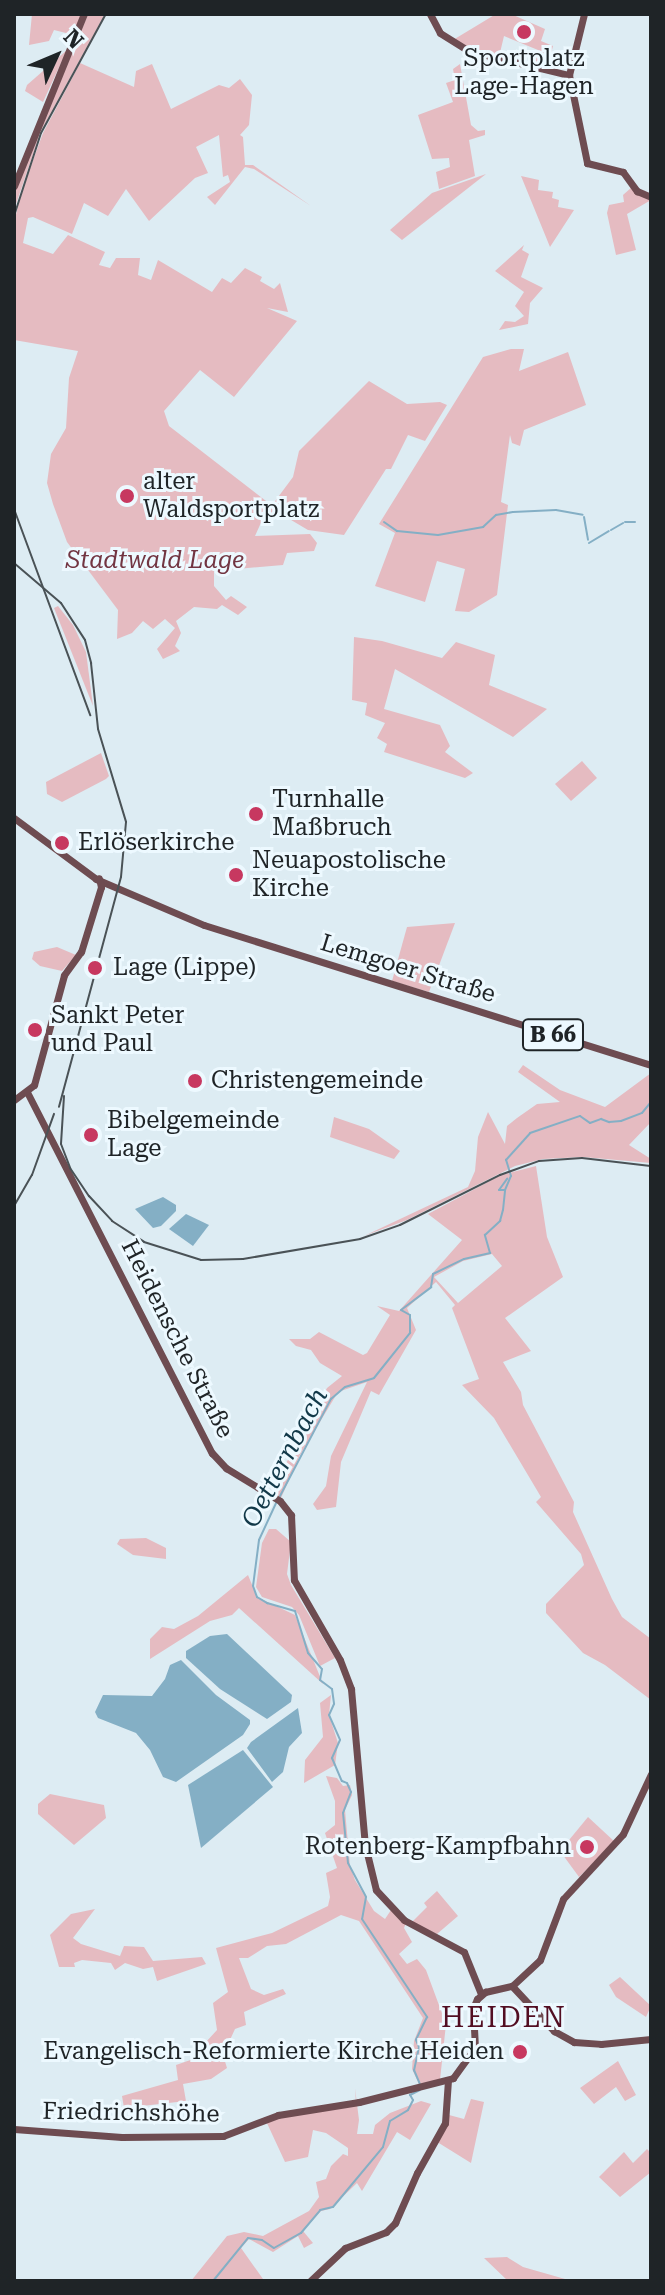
<!DOCTYPE html>
<meta charset="utf-8">
<style>
body{margin:0}
#map{position:relative;width:665px;height:2295px;overflow:hidden;background:#ddecf3;font-family:"Roboto Serif",serif}
div>[style]{position:absolute}
.green>*{inset:0;background:#e5bbc1}
.water>*{inset:0;background:#84afc5}
.stream>*{height:2px;margin:-1px;padding:0 1px;transform-origin:1px;border-radius:1px;background:#84afc5}
.major>*{height:7px;margin:-3.5px;padding:0 3.5px;transform-origin:3.5px;border-radius:3.5px;background:#6e4c51}
.rail>*{height:2px;margin:-1px;padding:0 1px;transform-origin:1px;border-radius:1px;background:#4a5256}
.dots>*{width:22px;height:22px;translate:-50% -50%;box-sizing:border-box;border:4px solid #edf9ff;border-radius:50%}
span{translate:-50% -50%;white-space:nowrap;text-align:center;line-height:1.15;-webkit-text-stroke:6px #edf9ff;paint-order:stroke}
.shield-label span{padding:2px 6px;background:#edf9ff;border:2px solid;border-radius:6px;-webkit-text-stroke-width:0}
.shield-label{font-size:22px;color:#1f2427;font-weight:700}
.poi-label{font-size:24px;color:#1f2427}
.left{translate:0 -50%;text-align:left}
.right{translate:-100% -50%;text-align:right}
.park-label{font-size:24px;color:#723542;font-style:italic}
.street-label{font-size:24px;color:#1f2427}
.water-label{font-size:26px;color:#123949;font-style:italic}
.quarter-label{font-size:28px;color:#520e22;letter-spacing:2px}
.frame{position:absolute;inset:0;border:16px solid #1f2427;pointer-events:none}
.north{position:absolute;left:16px;top:16px;width:80px;height:80px;-webkit-text-stroke:6px #edf9ff;paint-order:stroke;rotate:46deg;font-size:22px;font-weight:700;line-height:32px;text-align:center;color:#1f2427}
.north::after{content:'';display:block;margin:auto;width:28px;height:36px;background:#1f2427;clip-path:polygon(50% 0,100% 100%,50% 72%,0 100%)}
</style>
<div id="map">
<div class="green">
<i style="clip-path:polygon(32px 14px,83px 14px,74px 35px,54px 30px,49px 41px,29px 45px)"></i>
<i style="clip-path:polygon(88px 14px,105px 14px,41px 131px,14px 210px,16px 189px)"></i>
<i style="clip-path:polygon(496px 14px,511px 14px,545px 29px,541px 41px,553px 46px,547px 68px,535px 65px,538px 50px,504px 36px,499px 57px,478px 53px,453px 40px)"></i>
<i style="clip-path:polygon(67px 50px,43px 102px,25px 91px,27px 85px)"></i>
<i style="clip-path:polygon(80px 63px,134px 87px,136px 71px,152px 64px,171px 109px,219px 85px,229px 88px,240px 79px,252px 95px,249px 125px,240px 135px,243px 137px,245px 165px,253px 165px,311px 206px,254px 169px,245px 167px,215px 205px,207px 197px,230px 182px,228px 175px,223px 177px,219px 135px,196px 147px,208px 173px,195px 178px,149px 221px,126px 189px,108px 216px,84px 203px,72px 234px,33px 217px,28px 218px,23px 243px,53px 254px,68px 235px,105px 252px,99px 265px,110px 268px,116px 258px,140px 258px,138px 275px,151px 280px,158px 260px,212px 292px,222px 278px,231px 283px,245px 268px,262px 277px,260px 281px,274px 289px,280px 283px,288px 312px,267px 308px,297px 321px,234px 397px,200px 370px,164px 411px,169px 426px,270px 504px,264px 516px,293px 477px,299px 451px,369px 381px,407px 404px,440px 402px,447px 405px,425px 441px,408px 435px,391px 469px,386px 469px,344px 535px,308px 530px,286px 517px,264px 516px,255px 536px,310px 534px,317px 543px,314px 551px,287px 553px,283px 565px,214px 571px,214px 586px,226px 600px,231px 596px,247px 607px,238px 615px,222px 605px,217px 609px,194px 607px,176px 621px,181px 633px,175px 646px,180px 651px,163px 659px,157px 649px,175px 628px,165px 619px,153px 629px,143px 621px,132px 633px,117px 639px,118px 610px,67px 542px,53px 504px,47px 483px,51px 454px,66px 428px,69px 378px,78px 351px,14px 340px,14px 223px,21px 193px,43px 133px)"></i>
<i style="clip-path:polygon(460px 64px,471px 125px,478px 131px,485px 130px,485px 135px,469px 140px,475px 176px,439px 189px,436px 172px,450px 167px,449px 158px,432px 159px,418px 115px,453px 102px,446px 83px,455px 80px,453px 69px)"></i>
<i style="clip-path:polygon(486px 174px,402px 240px,390px 230px,432px 193px)"></i>
<i style="clip-path:polygon(521px 176px,539px 180px,538px 190px,553px 192px,552px 198px,559px 200px,558px 207px,574px 210px,550px 247px)"></i>
<i style="clip-path:polygon(632px 187px,651px 200px,627px 214px,636px 250px,616px 255px,607px 213px,609px 205px,624px 202px,623px 195px)"></i>
<i style="clip-path:polygon(524px 245px,522px 250px,529px 254px,521px 277px,543px 288px,530px 303px,528px 324px,499px 330px,505px 321px,515px 322px,524px 316px,515px 306px,524px 292px,495px 271px)"></i>
<i style="clip-path:polygon(511px 349px,524px 349px,519px 371px,568px 352px,586px 405px,524px 430px,520px 446px,512px 443px,510px 435px,501px 502px,508px 505px,497px 595px,469px 612px,455px 611px,465px 569px,437px 561px,425px 602px,375px 586px,395px 533px,379px 524px,483px 357px)"></i>
<i style="clip-path:polygon(58px 606px,73px 625px,86px 652px,93px 706px,54px 608px)"></i>
<i style="clip-path:polygon(354px 637px,382px 641px,442px 658px,456px 642px,495px 655px,489px 685px,547px 709px,513px 737px,395px 669px,384px 709px,440px 725px,450px 746px,445px 752px,473px 773px,465px 778px,384px 752px,387px 744px,377px 738px,385px 723px,365px 715px,367px 703px,352px 700px)"></i>
<i style="clip-path:polygon(101px 753px,109px 776px,106px 779px,62px 802px,47px 794px,46px 782px)"></i>
<i style="clip-path:polygon(582px 761px,597px 778px,571px 801px,555px 784px)"></i>
<i style="clip-path:polygon(455px 923px,429px 992px,392px 981px,407px 927px)"></i>
<i style="clip-path:polygon(57px 947px,76px 955px,62px 971px,40px 966px,32px 959px,34px 952px)"></i>
<i style="clip-path:polygon(523px 1065px,560px 1090px,605px 1107px,651px 1073px,651px 1122px,629px 1145px,651px 1159px,651px 1163px,583px 1157px,543px 1159px,515px 1166px,407px 1220px,364px 1236px,468px 1187px,475px 1171px,478px 1137px,488px 1112px,505px 1144px,507px 1126px,517px 1118px,537px 1104px,560px 1102px,518px 1072px)"></i>
<i style="clip-path:polygon(334px 1117px,369px 1129px,400px 1151px,394px 1159px,330px 1137px)"></i>
<i style="clip-path:polygon(evenodd,536px 1166px,547px 1237px,563px 1277px,505px 1318px,531px 1351px,503px 1362px,521px 1392px,523px 1405px,574px 1502px,573px 1512px,612px 1599px,622px 1617px,651px 1639px,651px 1700px,605px 1665px,583px 1653px,546px 1613px,546px 1604px,584px 1565px,581px 1554px,536px 1502px,541px 1497px,494px 1418px,462px 1385px,479px 1379px,452px 1308px,455px 1305px,436px 1282px,407px 1308px,416px 1330px,379px 1395px,371px 1391px,341px 1462px,336px 1507px,317px 1510px,313px 1504px,326px 1486px,331px 1456px,367px 1382px,338px 1392px,300px 1455px,281px 1498px,271px 1491px,327px 1388px,342px 1376px,320px 1363px,311px 1350px,296px 1346px,289px 1339px,310px 1339px,319px 1332px,363px 1355px,367px 1353px,390px 1315px,377px 1306px,399px 1311px,462px 1240px,428px 1214px,501px 1175px,536px 1166px,492px 1254px,502px 1266px,458px 1303px,434px 1277px,463px 1261px,492px 1254px)"></i>
<i style="clip-path:polygon(269px 1529px,276px 1529px,291px 1542px,287px 1574px,291px 1585px,335px 1658px,320px 1666px,299px 1615px,292px 1607px,262px 1597px,256px 1587px,262px 1543px)"></i>
<i style="clip-path:polygon(146px 1538px,166px 1548px,166px 1559px,133px 1555px,117px 1544px,120px 1539px)"></i>
<i style="clip-path:polygon(248px 1575px,257px 1597px,295px 1615px,323px 1684px,239px 1608px,232px 1615px,210px 1621px,150px 1659px,150px 1639px,162px 1627px,174px 1629px,198px 1616px)"></i>
<i style="clip-path:polygon(331px 1695px,329px 1715px,338px 1743px,335px 1765px,304px 1783px,305px 1760px,323px 1737px,320px 1703px)"></i>
<i style="clip-path:polygon(326px 1776px,337px 1778px,343px 1786px,350px 1785px,352px 1795px,345px 1810px,350px 1866px,355px 1880px,374px 1911px,385px 1919px,391px 1910px,406px 1923px,404px 1928px,412px 1942px,399px 1954px,407px 1964px,417px 1959px,426px 1970px,446px 2024px,440px 2080px,419px 2084px,412px 2069px,414px 2041px,423px 2018px,359px 1921px,341px 1915px,286px 1944px,267px 1946px,248px 1958px,239px 1958px,251px 1989px,264px 1995px,283px 1989px,286px 1994px,244px 2012px,246px 2025px,235px 2029px,223px 2055px,227px 2068px,211px 2079px,183px 2084px,186px 2101px,124px 2108px,122px 2096px,178px 2080px,176px 2065px,205px 2055px,206px 2042px,217px 2030px,213px 2003px,228px 1992px,216px 1948px,272px 1933px,328px 1906px,330px 1897px,326px 1873px,337px 1868px,325px 1833px,335px 1825px,335px 1801px)"></i>
<i style="clip-path:polygon(50px 1794px,104px 1805px,106px 1818px,74px 1845px,38px 1814px,38px 1804px)"></i>
<i style="clip-path:polygon(588px 1817px,615px 1842px,579px 1877px,560px 1851px)"></i>
<i style="clip-path:polygon(437px 1891px,458px 1916px,437px 1934px,411px 1923px,427px 1907px,424px 1903px)"></i>
<i style="clip-path:polygon(95px 1909px,73px 1938px,81px 1944px,120px 1956px,124px 1946px,144px 1947px,153px 1961px,202px 1957px,206px 1964px,157px 1981px,153px 1967px,143px 1969px,125px 1963px,115px 1970px,111px 1963px,82px 1960px,74px 1963px,75px 1967px,59px 1967px,50px 1935px,71px 1914px)"></i>
<i style="clip-path:polygon(620px 1977px,651px 2006px,646px 2017px,616px 1997px,609px 1985px)"></i>
<i style="clip-path:polygon(618px 2061px,636px 2095px,625px 2101px,616px 2087px,594px 2104px,580px 2088px)"></i>
<i style="clip-path:polygon(355px 2088px,359px 2120px,357px 2134px,373px 2134px,375px 2125px,390px 2113px,421px 2101px,431px 2104px,410px 2140px,397px 2132px,362px 2191px,357px 2183px,330px 2209px,321px 2211px,303px 2231px,313px 2243px,304px 2248px,298px 2236px,273px 2252px,249px 2239px,241px 2248px,263px 2279px,261px 2281px,191px 2281px,227px 2236px,244px 2232px,263px 2236px,309px 2211px,319px 2197px,316px 2182px,326px 2179px,331px 2166px,343px 2154px,348px 2156px,348px 2148px,326px 2133px,313px 2130px,308px 2157px,285px 2162px,266px 2121px,356px 2104px)"></i>
<i style="clip-path:polygon(471px 2099px,484px 2102px,471px 2163px,434px 2140px,449px 2115px,464px 2119px)"></i>
<i style="clip-path:polygon(647px 2149px,651px 2153px,651px 2172px,620px 2197px,599px 2177px,624px 2152px,633px 2163px)"></i>
<i style="clip-path:polygon(507px 2257px,523px 2267px,572px 2281px,508px 2281px,484px 2258px)"></i>
</div>
<div class="water">
<i style="clip-path:polygon(163px 1197px,176px 1205px,176px 1211px,161px 1226px,153px 1228px,135px 1209px)"></i>
<i style="clip-path:polygon(186px 1214px,209px 1225px,193px 1246px,169px 1229px)"></i>
<i style="clip-path:polygon(227px 1634px,292px 1695px,291px 1702px,267px 1719px,220px 1689px,186px 1658px,186px 1651px,210px 1636px)"></i>
<i style="clip-path:polygon(181px 1660px,216px 1695px,250px 1720px,250px 1724px,243px 1735px,176px 1782px,163px 1777px,150px 1750px,136px 1733px,98px 1718px,95px 1712px,103px 1695px,152px 1696px,165px 1679px,170px 1665px)"></i>
<i style="clip-path:polygon(298px 1708px,302px 1733px,289px 1747px,283px 1772px,272px 1782px,247px 1748px,251px 1742px)"></i>
<i style="clip-path:polygon(243px 1750px,273px 1787px,201px 1848px,188px 1785px)"></i>
</div>
<div class="stream">
<i style="left:584px;top:517px;width:23px;rotate:80deg"></i>
<i style="left:384px;top:522px;width:16px;rotate:35deg"></i>
<i style="left:397px;top:531px;width:41px;rotate:5.6deg"></i>
<i style="left:438px;top:535px;width:46px;rotate:-10.1deg"></i>
<i style="left:483px;top:527px;width:18px;rotate:-43deg"></i>
<i style="left:496px;top:515px;width:17px;rotate:-10deg"></i>
<i style="left:513px;top:512px;width:43px;rotate:-2.7deg"></i>
<i style="left:556px;top:510px;width:27px;rotate:10deg"></i>
<i style="left:625px;top:522px;width:10px"></i>
<i style="left:611px;top:530px;width:14px;rotate:-30deg"></i>
<i style="left:589px;top:543px;width:23px;rotate:-31deg"></i>
<i style="left:505px;top:1190px;width:6px;rotate:180deg"></i>
<i style="left:499px;top:1190px;width:14px;rotate:-54deg"></i>
<i style="left:280px;top:1496px;width:110px;rotate:-62.3deg"></i>
<i style="left:331px;top:1399px;width:18px;rotate:-41deg"></i>
<i style="left:345px;top:1387px;width:30px;rotate:-17deg"></i>
<i style="left:374px;top:1378px;width:58px;rotate:-51.3deg"></i>
<i style="left:410px;top:1333px;width:18px;rotate:-90deg"></i>
<i style="left:410px;top:1315px;width:10px;rotate:-151deg"></i>
<i style="left:401px;top:1310px;width:38px;rotate:-37deg"></i>
<i style="left:431px;top:1287px;width:13px;rotate:-81deg"></i>
<i style="left:433px;top:1274px;width:34px;rotate:-26deg"></i>
<i style="left:464px;top:1259px;width:27px;rotate:-13deg"></i>
<i style="left:490px;top:1253px;width:19px;rotate:-106deg"></i>
<i style="left:485px;top:1235px;width:21px;rotate:-43deg"></i>
<i style="left:500px;top:1221px;width:11px;rotate:-75deg"></i>
<i style="left:503px;top:1210px;width:20px;rotate:-84deg"></i>
<i style="left:505px;top:1190px;width:15px;rotate:-67deg"></i>
<i style="left:511px;top:1176px;width:17px;rotate:-107deg"></i>
<i style="left:506px;top:1160px;width:36px;rotate:-48deg"></i>
<i style="left:530px;top:1133px;width:53px;rotate:-18.8deg"></i>
<i style="left:580px;top:1116px;width:12px;rotate:35deg"></i>
<i style="left:590px;top:1123px;width:12px;rotate:-20deg"></i>
<i style="left:601px;top:1119px;width:9px;rotate:21deg"></i>
<i style="left:609px;top:1122px;width:12px;rotate:-5deg"></i>
<i style="left:621px;top:1121px;width:22px;rotate:-21deg"></i>
<i style="left:642px;top:1113px;width:14px;rotate:-51deg"></i>
<i style="left:277px;top:1501px;width:43px;rotate:114.8deg"></i>
<i style="left:259px;top:1540px;width:46px;rotate:97.4deg"></i>
<i style="left:253px;top:1586px;width:12px;rotate:70deg"></i>
<i style="left:257px;top:1597px;width:12px;rotate:31deg"></i>
<i style="left:267px;top:1603px;width:29px;rotate:16deg"></i>
<i style="left:295px;top:1611px;width:44px;rotate:72.8deg"></i>
<i style="left:308px;top:1653px;width:21px;rotate:49deg"></i>
<i style="left:322px;top:1669px;width:11px;rotate:100deg"></i>
<i style="left:320px;top:1680px;width:15px;rotate:37deg"></i>
<i style="left:332px;top:1689px;width:15px;rotate:82deg"></i>
<i style="left:334px;top:1704px;width:12px;rotate:114deg"></i>
<i style="left:329px;top:1715px;width:27px;rotate:66deg"></i>
<i style="left:340px;top:1740px;width:20px;rotate:114deg"></i>
<i style="left:332px;top:1758px;width:25px;rotate:67deg"></i>
<i style="left:342px;top:1781px;width:5px;rotate:22deg"></i>
<i style="left:347px;top:1783px;width:10px;rotate:66deg"></i>
<i style="left:351px;top:1792px;width:22px;rotate:111deg"></i>
<i style="left:343px;top:1813px;width:50px;rotate:84.3deg"></i>
<i style="left:348px;top:1863px;width:38px;rotate:62deg"></i>
<i style="left:366px;top:1897px;width:22px;rotate:100deg"></i>
<i style="left:362px;top:1919px;width:118px;rotate:56.4deg"></i>
<i style="left:427px;top:2017px;width:25px;rotate:116deg"></i>
<i style="left:416px;top:2040px;width:8px;rotate:67deg"></i>
<i style="left:419px;top:2047px;width:24px;rotate:102deg"></i>
<i style="left:414px;top:2070px;width:15px;rotate:67deg"></i>
<i style="left:213px;top:2281px;width:55px;rotate:-50.9deg"></i>
<i style="left:248px;top:2238px;width:14px;rotate:8deg"></i>
<i style="left:262px;top:2240px;width:14px;rotate:34deg"></i>
<i style="left:274px;top:2248px;width:31px;rotate:-29deg"></i>
<i style="left:301px;top:2233px;width:30px;rotate:-50deg"></i>
<i style="left:320px;top:2210px;width:13px;rotate:-13deg"></i>
<i style="left:333px;top:2207px;width:78px;rotate:-50.2deg"></i>
<i style="left:383px;top:2147px;width:27px;rotate:-75deg"></i>
<i style="left:390px;top:2121px;width:21px;rotate:-31deg"></i>
<i style="left:408px;top:2110px;width:11px;rotate:-63deg"></i>
<i style="left:413px;top:2100px;width:6px;rotate:-121deg"></i>
<i style="left:410px;top:2095px;width:11px;rotate:-27deg"></i>
</div>
<div class="major">
<i style="left:430px;top:14px;width:21px;rotate:62deg"></i>
<i style="left:440px;top:33px;width:34px;rotate:32deg"></i>
<i style="left:469px;top:51px;width:103px;rotate:13.5deg"></i>
<i style="left:584px;top:14px;width:63px;rotate:103.8deg"></i>
<i style="left:569px;top:75px;width:90px;rotate:78.4deg"></i>
<i style="left:587px;top:163px;width:37px;rotate:14deg"></i>
<i style="left:623px;top:172px;width:24px;rotate:54deg"></i>
<i style="left:637px;top:191px;width:15px;rotate:23deg"></i>
<i style="left:14px;top:186px;width:186px;rotate:-67.9deg"></i>
<i style="left:14px;top:818px;width:102px;rotate:36.6deg"></i>
<i style="left:96px;top:879px;width:117px;rotate:23.1deg"></i>
<i style="left:204px;top:925px;width:468px;rotate:17.4deg"></i>
<i style="left:27px;top:1092px;width:406px;rotate:62.9deg"></i>
<i style="left:212px;top:1453px;width:21px;rotate:47deg"></i>
<i style="left:226px;top:1468px;width:63px;rotate:31.4deg"></i>
<i style="left:280px;top:1501px;width:18px;rotate:52deg"></i>
<i style="left:291px;top:1515px;width:65px;rotate:87.4deg"></i>
<i style="left:294px;top:1580px;width:92px;rotate:60.1deg"></i>
<i style="left:340px;top:1660px;width:31px;rotate:69deg"></i>
<i style="left:351px;top:1689px;width:157px;rotate:84.9deg"></i>
<i style="left:365px;top:1845px;width:46px;rotate:76.3deg"></i>
<i style="left:376px;top:1890px;width:41px;rotate:47deg"></i>
<i style="left:404px;top:1920px;width:68px;rotate:28.1deg"></i>
<i style="left:464px;top:1952px;width:45px;rotate:68deg"></i>
<i style="left:14px;top:1100px;width:25px;rotate:-37deg"></i>
<i style="left:34px;top:1085px;width:114px;rotate:-74.7deg"></i>
<i style="left:64px;top:975px;width:29px;rotate:-54deg"></i>
<i style="left:81px;top:952px;width:68px;rotate:-72.9deg"></i>
<i style="left:101px;top:887px;width:9px;rotate:-103deg"></i>
<i style="left:512px;top:1986px;width:62px;rotate:47deg"></i>
<i style="left:554px;top:2031px;width:23px;rotate:29deg"></i>
<i style="left:574px;top:2042px;width:27px;rotate:4deg"></i>
<i style="left:601px;top:2044px;width:50px;rotate:-5.7deg"></i>
<i style="left:14px;top:2129px;width:108px;rotate:4.2deg"></i>
<i style="left:122px;top:2137px;width:101px;rotate:-0.6deg"></i>
<i style="left:223px;top:2136px;width:59px;rotate:-20.9deg"></i>
<i style="left:278px;top:2115px;width:82px;rotate:-9.1deg"></i>
<i style="left:359px;top:2102px;width:97px;rotate:-14.3deg"></i>
<i style="left:453px;top:2078px;width:37px;rotate:-54deg"></i>
<i style="left:475px;top:2048px;width:40px;rotate:-92.9deg"></i>
<i style="left:473px;top:2008px;width:10px;rotate:-66deg"></i>
<i style="left:477px;top:1999px;width:11px;rotate:-41deg"></i>
<i style="left:485px;top:1992px;width:28px;rotate:-13deg"></i>
<i style="left:512px;top:1986px;width:38px;rotate:-43deg"></i>
<i style="left:540px;top:1960px;width:65px;rotate:-69.3deg"></i>
<i style="left:563px;top:1899px;width:88px;rotate:-47.3deg"></i>
<i style="left:623px;top:1834px;width:66px;rotate:-65deg"></i>
<i style="left:310px;top:2281px;width:48px;rotate:-43.3deg"></i>
<i style="left:345px;top:2248px;width:44px;rotate:-21.3deg"></i>
<i style="left:386px;top:2232px;width:13px;rotate:-45deg"></i>
<i style="left:395px;top:2223px;width:55px;rotate:-66.3deg"></i>
<i style="left:417px;top:2173px;width:57px;rotate:-60.8deg"></i>
<i style="left:445px;top:2123px;width:43px;rotate:-86deg"></i>
</div>
<div class="rail">
<i style="left:14px;top:216px;width:87px;rotate:-72deg"></i>
<i style="left:41px;top:133px;width:136px;rotate:-61.4deg"></i>
<i style="left:14px;top:509px;width:220px;rotate:69.7deg"></i>
<i style="left:14px;top:563px;width:62px;rotate:40.4deg"></i>
<i style="left:61px;top:603px;width:44px;rotate:57deg"></i>
<i style="left:85px;top:640px;width:24px;rotate:75deg"></i>
<i style="left:91px;top:663px;width:66px;rotate:83.9deg"></i>
<i style="left:98px;top:729px;width:97px;rotate:73.2deg"></i>
<i style="left:126px;top:822px;width:55px;rotate:95.2deg"></i>
<i style="left:121px;top:877px;width:238px;rotate:105.1deg"></i>
<i style="left:64px;top:1096px;width:48px;rotate:93.6deg"></i>
<i style="left:61px;top:1144px;width:26px;rotate:69deg"></i>
<i style="left:70px;top:1168px;width:34px;rotate:56deg"></i>
<i style="left:89px;top:1196px;width:34px;rotate:47deg"></i>
<i style="left:112px;top:1221px;width:38px;rotate:33deg"></i>
<i style="left:144px;top:1242px;width:60px;rotate:17.5deg"></i>
<i style="left:201px;top:1260px;width:42px;rotate:-1.4deg"></i>
<i style="left:243px;top:1259px;width:119px;rotate:-9.7deg"></i>
<i style="left:360px;top:1239px;width:42px;rotate:-19.3deg"></i>
<i style="left:400px;top:1225px;width:112px;rotate:-26.6deg"></i>
<i style="left:500px;top:1175px;width:41px;rotate:-19.7deg"></i>
<i style="left:539px;top:1161px;width:43px;rotate:-4deg"></i>
<i style="left:582px;top:1158px;width:69px;rotate:6.6deg"></i>
<i style="left:14px;top:1206px;width:36px;rotate:-60deg"></i>
<i style="left:32px;top:1175px;width:65px;rotate:-70.2deg"></i>
</div>
<div class="dots">
<i style="left:524px;top:32px;background:#c73860"></i>
<i style="left:127px;top:496px;background:#c73860"></i>
<i style="left:256px;top:814px;background:#c73860"></i>
<i style="left:62px;top:843px;background:#c73860"></i>
<i style="left:236px;top:875px;background:#c73860"></i>
<i style="left:95px;top:968px;background:#c73860"></i>
<i style="left:35px;top:1030px;background:#c73860"></i>
<i style="left:195px;top:1081px;background:#c73860"></i>
<i style="left:91px;top:1135px;background:#c73860"></i>
<i style="left:587px;top:1847px;background:#c73860"></i>
<i style="left:520px;top:2052px;background:#c73860"></i>
</div>
<div class="shield-label">
<span style="left:553px;top:1035px">B 66</span>
</div>
<div class="poi-label">
<span style="left:524px;top:73px">Sportplatz<br>Lage-Hagen</span>
<span class="left" style="left:143px;top:496px">alter<br>Waldsportplatz</span>
<span class="left" style="left:272px;top:814px">Turnhalle<br>Maßbruch</span>
<span class="left" style="left:78px;top:843px">Erlöserkirche</span>
<span class="left" style="left:252px;top:875px">Neuapostolische<br>Kirche</span>
<span class="left" style="left:113px;top:968px">Lage (Lippe)</span>
<span class="left" style="left:51px;top:1030px">Sankt Peter<br>und Paul</span>
<span class="left" style="left:211px;top:1081px">Christengemeinde</span>
<span class="left" style="left:107px;top:1135px">Bibelgemeinde<br>Lage</span>
<span class="right" style="left:571px;top:1847px">Rotenberg-Kampfbahn</span>
<span class="right" style="left:504px;top:2052px">Evangelisch-Reformierte Kirche Heiden</span>
</div>
<div class="park-label">
<span style="left:155px;top:561px">Stadtwald Lage</span>
</div>
<div class="street-label">
<span style="left:408px;top:969px;rotate:17deg">Lemgoer Straße</span>
<span style="left:177px;top:1339px;rotate:63deg">Heidensche Straße</span>
<span style="left:131px;top:2113px;rotate:1deg">Friedrichshöhe</span>
</div>
<div class="water-label">
<span style="left:285px;top:1458px;rotate:-62deg">Oetternbach</span>
</div>
<div class="quarter-label">
<span style="left:504px;top:2018px">HEIDEN</span>
</div>
<div class="frame"></div>
<div class="north">N</div>
</div>
